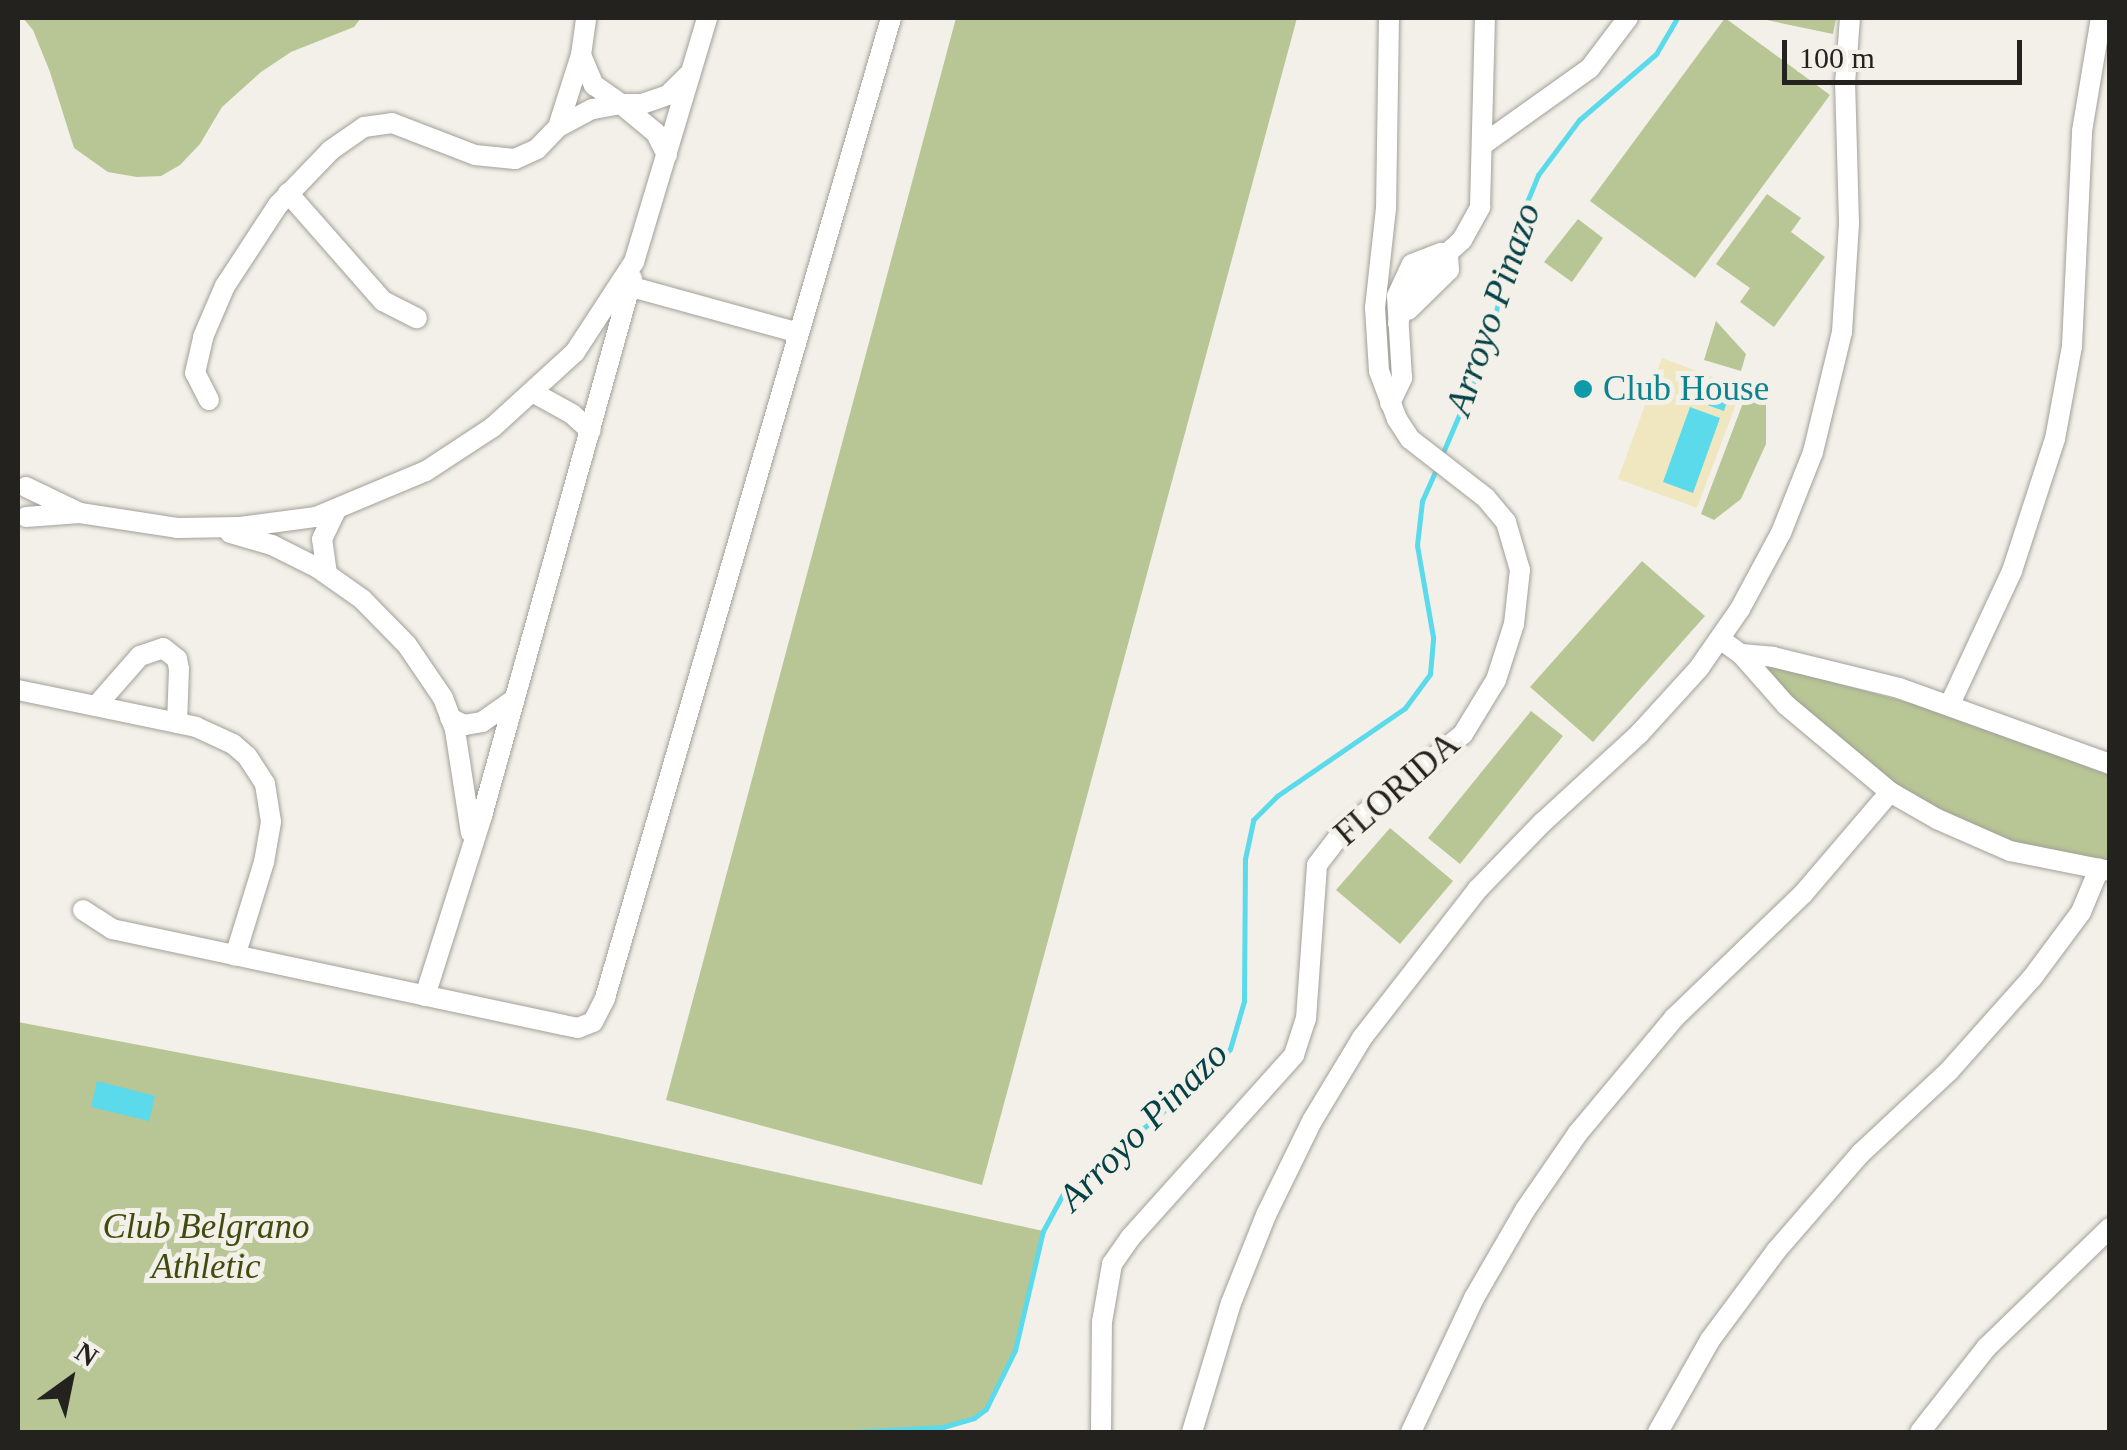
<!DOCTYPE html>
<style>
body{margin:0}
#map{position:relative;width:2127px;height:1450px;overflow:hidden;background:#f2f0e8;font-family:Georgia,serif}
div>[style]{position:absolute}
.green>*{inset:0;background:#b8c695}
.sand>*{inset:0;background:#f0e7c1}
.water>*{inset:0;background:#5adaea}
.stream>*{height:5px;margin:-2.5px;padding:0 2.5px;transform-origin:2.5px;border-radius:2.5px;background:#5adaea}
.roads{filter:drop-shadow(0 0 2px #a2a099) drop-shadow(0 0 2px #a2a099)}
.street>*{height:20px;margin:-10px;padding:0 10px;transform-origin:10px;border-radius:10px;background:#fff}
.dots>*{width:28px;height:28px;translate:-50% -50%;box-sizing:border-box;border:5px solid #f2f0e8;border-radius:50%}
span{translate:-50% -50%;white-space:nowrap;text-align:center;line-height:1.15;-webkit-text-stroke:10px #f2f0e8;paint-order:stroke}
.culture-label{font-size:35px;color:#0d838f}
.left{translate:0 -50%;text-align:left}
.street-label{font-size:35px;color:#23221f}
.park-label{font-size:35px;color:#404c0d;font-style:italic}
.water-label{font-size:38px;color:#044248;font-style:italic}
.frame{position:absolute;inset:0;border:20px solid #23221f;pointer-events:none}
.north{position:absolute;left:20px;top:1330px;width:100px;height:100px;-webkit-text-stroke:8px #f2f0e8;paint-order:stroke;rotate:33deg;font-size:28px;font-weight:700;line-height:40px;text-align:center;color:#23221f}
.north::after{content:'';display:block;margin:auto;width:35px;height:45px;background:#23221f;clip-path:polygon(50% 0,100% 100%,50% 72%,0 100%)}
.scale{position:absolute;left:1782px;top:40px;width:240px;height:45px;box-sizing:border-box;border:5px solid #23221f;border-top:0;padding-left:12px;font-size:30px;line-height:35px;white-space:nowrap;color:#23221f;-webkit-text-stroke:8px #f2f0e8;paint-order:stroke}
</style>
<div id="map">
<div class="green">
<i style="clip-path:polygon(23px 18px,361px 18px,354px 27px,291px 52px,261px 72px,222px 107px,200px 144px,180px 165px,161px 176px,137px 177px,108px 172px,74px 148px,50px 72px,33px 30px)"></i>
<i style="clip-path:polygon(956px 18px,1297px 18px,982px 1185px,666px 1100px)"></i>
<i style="clip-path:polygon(1725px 18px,1830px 95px,1695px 278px,1590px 201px)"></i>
<i style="clip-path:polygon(1757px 18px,1836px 18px,1833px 34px)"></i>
<i style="clip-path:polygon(1767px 194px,1801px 218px,1791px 232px,1825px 257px,1774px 327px,1740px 302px,1750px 288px,1716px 264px)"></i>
<i style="clip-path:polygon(1578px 219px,1603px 238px,1572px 282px,1544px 262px)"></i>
<i style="clip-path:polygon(1716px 321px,1746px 354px,1741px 371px,1704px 360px)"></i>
<i style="clip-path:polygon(1749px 387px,1762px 391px,1766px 402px,1766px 444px,1741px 499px,1714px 520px,1701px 514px)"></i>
<i style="clip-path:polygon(1642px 561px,1705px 616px,1593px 742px,1530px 687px)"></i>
<i style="clip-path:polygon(1765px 664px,1933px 709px,2109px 775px,2109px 863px,2013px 846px,1895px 789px,1838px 743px,1760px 668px)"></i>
<i style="clip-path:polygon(1531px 711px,1563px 736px,1460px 864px,1428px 838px)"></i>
<i style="clip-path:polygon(1390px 828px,1453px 881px,1400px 944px,1336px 890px)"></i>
<i style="clip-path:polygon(18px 1022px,585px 1130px,1043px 1231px,1015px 1350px,986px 1409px,974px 1418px,943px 1427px,851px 1432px,18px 1432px)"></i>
</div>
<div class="sand">
<i style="clip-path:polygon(1662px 358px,1742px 388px,1697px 508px,1618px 479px)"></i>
</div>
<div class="water">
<i style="clip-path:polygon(1701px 377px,1732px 388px,1724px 411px,1693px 400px)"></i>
<i style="clip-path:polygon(1690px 407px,1720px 418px,1693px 493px,1663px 482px)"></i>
<i style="clip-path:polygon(97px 1081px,155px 1096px,149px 1121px,91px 1107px)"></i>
</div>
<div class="stream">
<i style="left:1441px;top:457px;width:114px;rotate:-66.8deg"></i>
<i style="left:1486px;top:352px;width:130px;rotate:-76.2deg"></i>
<i style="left:1517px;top:226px;width:55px;rotate:-67.6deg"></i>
<i style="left:1538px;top:175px;width:69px;rotate:-53.3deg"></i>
<i style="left:1579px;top:120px;width:101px;rotate:-40.6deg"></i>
<i style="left:1656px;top:54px;width:42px;rotate:-59.7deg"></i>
<i style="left:851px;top:1432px;width:92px;rotate:-3.1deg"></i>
<i style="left:943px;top:1427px;width:32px;rotate:-16deg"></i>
<i style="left:974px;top:1418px;width:15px;rotate:-37deg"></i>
<i style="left:986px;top:1409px;width:66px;rotate:-63.8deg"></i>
<i style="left:1015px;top:1350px;width:122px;rotate:-76.8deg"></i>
<i style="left:1043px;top:1231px;width:44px;rotate:-61.7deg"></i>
<i style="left:1064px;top:1192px;width:118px;rotate:-38.8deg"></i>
<i style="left:1156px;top:1118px;width:101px;rotate:-43deg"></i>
<i style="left:1230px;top:1049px;width:50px;rotate:-73.7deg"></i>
<i style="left:1244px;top:1001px;width:142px;rotate:-89.6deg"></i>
<i style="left:1245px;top:859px;width:40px;rotate:-78deg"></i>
<i style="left:1253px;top:820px;width:34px;rotate:-45deg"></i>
<i style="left:1277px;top:796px;width:155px;rotate:-34.5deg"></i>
<i style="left:1405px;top:708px;width:42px;rotate:-53.7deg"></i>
<i style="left:1430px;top:674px;width:37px;rotate:-85deg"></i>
<i style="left:1433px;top:637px;width:93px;rotate:-99.9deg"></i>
<i style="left:1417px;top:545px;width:44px;rotate:-83.5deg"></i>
<i style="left:1422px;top:501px;width:37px;rotate:-66deg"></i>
</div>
<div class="roads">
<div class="street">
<i style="left:581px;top:55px;width:33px;rotate:67deg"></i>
<i style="left:594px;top:85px;width:33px;rotate:35deg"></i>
<i style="left:621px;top:104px;width:29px;rotate:170deg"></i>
<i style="left:592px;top:109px;width:38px;rotate:152deg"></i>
<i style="left:558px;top:127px;width:76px;rotate:-72.3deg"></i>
<i style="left:581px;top:55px;width:37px;rotate:-82deg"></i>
<i style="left:1485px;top:143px;width:129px;rotate:-35.5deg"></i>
<i style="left:1590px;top:68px;width:63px;rotate:-52.8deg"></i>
<i style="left:667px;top:155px;width:25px;rotate:-117deg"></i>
<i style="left:656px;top:133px;width:45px;rotate:-140.4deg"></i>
<i style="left:621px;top:104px;width:21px"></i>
<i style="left:642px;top:104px;width:28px;rotate:-19deg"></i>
<i style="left:668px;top:95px;width:28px;rotate:-45deg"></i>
<i style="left:288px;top:193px;width:144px;rotate:48.7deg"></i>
<i style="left:383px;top:301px;width:38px;rotate:27deg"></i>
<i style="left:623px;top:289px;width:9px;rotate:-13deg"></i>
<i style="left:632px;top:287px;width:173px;rotate:15.4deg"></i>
<i style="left:1408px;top:310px;width:57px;rotate:-44.3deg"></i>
<i style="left:1449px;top:270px;width:16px;rotate:-94deg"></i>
<i style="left:1398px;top:323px;width:28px;rotate:-71deg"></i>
<i style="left:1407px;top:297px;width:26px;rotate:-54deg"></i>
<i style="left:1422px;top:276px;width:54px;rotate:-42deg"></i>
<i style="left:1462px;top:240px;width:38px;rotate:-61deg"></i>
<i style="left:1480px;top:207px;width:189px;rotate:-88.5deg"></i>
<i style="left:534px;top:393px;width:43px;rotate:28.9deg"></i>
<i style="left:572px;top:414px;width:25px;rotate:42deg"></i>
<i style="left:209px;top:400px;width:30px;rotate:-117deg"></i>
<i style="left:195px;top:373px;width:37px;rotate:-77deg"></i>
<i style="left:203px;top:337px;width:56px;rotate:-66.7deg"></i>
<i style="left:225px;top:286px;width:97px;rotate:-56.8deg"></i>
<i style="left:278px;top:205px;width:76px;rotate:-46.1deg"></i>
<i style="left:331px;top:150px;width:40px;rotate:-34.9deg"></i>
<i style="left:364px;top:127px;width:28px;rotate:-8deg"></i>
<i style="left:392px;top:123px;width:89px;rotate:21.1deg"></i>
<i style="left:475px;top:155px;width:40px;rotate:5.7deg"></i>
<i style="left:515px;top:159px;width:24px;rotate:-24deg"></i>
<i style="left:537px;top:149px;width:30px;rotate:-46deg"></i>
<i style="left:1390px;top:403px;width:28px;rotate:-64deg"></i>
<i style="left:1402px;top:378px;width:82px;rotate:-93.5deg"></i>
<i style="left:1397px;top:296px;width:35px;rotate:-65deg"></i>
<i style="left:1412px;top:264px;width:31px;rotate:-21deg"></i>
<i style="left:80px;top:513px;width:98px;rotate:8.8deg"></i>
<i style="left:177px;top:528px;width:63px;rotate:-0.9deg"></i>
<i style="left:240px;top:527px;width:77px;rotate:-7.5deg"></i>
<i style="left:316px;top:517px;width:119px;rotate:-22.7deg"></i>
<i style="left:426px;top:471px;width:80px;rotate:-33.3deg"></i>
<i style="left:493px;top:427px;width:111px;rotate:-42.4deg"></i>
<i style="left:575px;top:352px;width:108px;rotate:-56.8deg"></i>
<i style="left:634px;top:262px;width:255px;rotate:-73.3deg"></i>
<i style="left:26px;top:517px;width:54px;rotate:-4.2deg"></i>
<i style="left:80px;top:513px;width:60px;rotate:-154.3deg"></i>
<i style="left:230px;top:533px;width:44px;rotate:15.9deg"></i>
<i style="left:272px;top:545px;width:51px;rotate:26.6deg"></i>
<i style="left:318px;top:568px;width:54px;rotate:35.2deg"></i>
<i style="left:362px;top:599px;width:64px;rotate:45.6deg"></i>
<i style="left:407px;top:645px;width:64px;rotate:55.8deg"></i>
<i style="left:443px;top:698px;width:34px;rotate:69deg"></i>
<i style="left:455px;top:730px;width:104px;rotate:81.2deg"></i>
<i style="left:327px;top:574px;width:35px;rotate:-98deg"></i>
<i style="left:322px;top:539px;width:32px;rotate:-64deg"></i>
<i style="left:1720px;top:639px;width:26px;rotate:36deg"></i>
<i style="left:1741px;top:654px;width:68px;rotate:48.6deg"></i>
<i style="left:1786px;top:705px;width:136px;rotate:39.9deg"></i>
<i style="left:1890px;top:792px;width:54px;rotate:29.9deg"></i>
<i style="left:1937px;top:819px;width:80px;rotate:23.7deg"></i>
<i style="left:2010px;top:851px;width:102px;rotate:11.3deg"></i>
<i style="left:1741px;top:654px;width:32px;rotate:5deg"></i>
<i style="left:1773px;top:657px;width:130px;rotate:13.8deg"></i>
<i style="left:1899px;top:688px;width:224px;rotate:19.8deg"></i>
<i style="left:18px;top:690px;width:182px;rotate:11.7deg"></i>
<i style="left:196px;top:727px;width:41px;rotate:24.7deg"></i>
<i style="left:233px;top:744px;width:18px;rotate:41deg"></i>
<i style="left:247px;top:756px;width:33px;rotate:57deg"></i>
<i style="left:265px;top:784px;width:38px;rotate:81deg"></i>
<i style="left:271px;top:822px;width:41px;rotate:99.9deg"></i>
<i style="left:264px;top:862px;width:98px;rotate:107.1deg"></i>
<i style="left:1950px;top:704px;width:147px;rotate:-65deg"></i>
<i style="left:2012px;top:571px;width:139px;rotate:-72deg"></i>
<i style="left:2055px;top:439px;width:95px;rotate:-79.6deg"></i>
<i style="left:2072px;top:346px;width:215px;rotate:-87.3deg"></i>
<i style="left:2082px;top:131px;width:115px;rotate:-80.5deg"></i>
<i style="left:96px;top:706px;width:67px;rotate:-48.7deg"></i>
<i style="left:140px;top:656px;width:24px;rotate:-19deg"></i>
<i style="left:163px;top:648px;width:18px;rotate:38deg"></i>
<i style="left:177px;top:659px;width:10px;rotate:79deg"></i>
<i style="left:179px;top:669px;width:54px;rotate:92.1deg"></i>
<i style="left:450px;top:718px;width:16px;rotate:27deg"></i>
<i style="left:464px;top:725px;width:18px;rotate:-9deg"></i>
<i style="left:482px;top:722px;width:37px;rotate:-35deg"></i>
<i style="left:83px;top:910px;width:35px;rotate:33deg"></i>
<i style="left:112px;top:929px;width:461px;rotate:12deg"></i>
<i style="left:563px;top:1025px;width:15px;rotate:11deg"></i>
<i style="left:578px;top:1028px;width:16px;rotate:-22deg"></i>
<i style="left:593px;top:1022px;width:27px;rotate:-63deg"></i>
<i style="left:605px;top:998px;width:1021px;rotate:-73.73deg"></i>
<i style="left:425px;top:996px;width:189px;rotate:-72.4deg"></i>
<i style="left:482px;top:816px;width:558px;rotate:-74.39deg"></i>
<i style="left:1101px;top:1432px;width:110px;rotate:-89.5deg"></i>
<i style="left:1102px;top:1322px;width:59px;rotate:-80.2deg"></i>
<i style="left:1112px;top:1264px;width:32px;rotate:-55deg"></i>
<i style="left:1130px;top:1238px;width:246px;rotate:-48.1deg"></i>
<i style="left:1294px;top:1055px;width:38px;rotate:-72deg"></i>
<i style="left:1306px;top:1019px;width:154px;rotate:-85.9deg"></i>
<i style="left:1317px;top:865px;width:43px;rotate:-52.6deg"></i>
<i style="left:1343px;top:831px;width:154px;rotate:-38.9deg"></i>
<i style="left:1463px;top:734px;width:63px;rotate:-58.6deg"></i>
<i style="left:1496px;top:680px;width:59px;rotate:-72.2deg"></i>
<i style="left:1514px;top:624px;width:54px;rotate:-83.7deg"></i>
<i style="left:1520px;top:570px;width:50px;rotate:-106.3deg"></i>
<i style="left:1506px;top:522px;width:31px;rotate:-130deg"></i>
<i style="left:1486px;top:498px;width:96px;rotate:-142.2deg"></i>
<i style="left:1410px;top:439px;width:24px;rotate:-123deg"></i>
<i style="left:1397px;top:419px;width:51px;rotate:-110.6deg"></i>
<i style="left:1379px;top:371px;width:63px;rotate:-93.6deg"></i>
<i style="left:1375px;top:308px;width:100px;rotate:-83.7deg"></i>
<i style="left:1386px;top:209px;width:191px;rotate:-89.1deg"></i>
<i style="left:1192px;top:1432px;width:135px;rotate:-73.2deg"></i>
<i style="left:1231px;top:1303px;width:95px;rotate:-68.3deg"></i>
<i style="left:1266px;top:1215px;width:105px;rotate:-63.9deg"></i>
<i style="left:1312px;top:1121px;width:97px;rotate:-58.9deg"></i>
<i style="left:1362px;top:1038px;width:189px;rotate:-52.1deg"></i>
<i style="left:1478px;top:889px;width:93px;rotate:-45.9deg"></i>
<i style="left:1543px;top:822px;width:130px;rotate:-42.5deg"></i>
<i style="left:1639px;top:734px;width:89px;rotate:-47.7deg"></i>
<i style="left:1699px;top:668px;width:72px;rotate:-55.2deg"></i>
<i style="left:1740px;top:609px;width:86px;rotate:-61.7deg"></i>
<i style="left:1781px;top:533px;width:87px;rotate:-68.4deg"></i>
<i style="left:1813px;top:452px;width:123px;rotate:-76.4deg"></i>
<i style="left:1842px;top:332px;width:109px;rotate:-86.3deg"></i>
<i style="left:1849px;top:223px;width:139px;rotate:-91.6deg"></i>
<i style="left:1845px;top:84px;width:66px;rotate:-85.7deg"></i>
<i style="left:1411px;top:1432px;width:148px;rotate:-64.8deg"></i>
<i style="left:1474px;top:1298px;width:102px;rotate:-59.9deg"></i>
<i style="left:1525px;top:1210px;width:93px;rotate:-55.5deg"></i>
<i style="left:1578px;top:1133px;width:150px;rotate:-50.1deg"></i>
<i style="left:1674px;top:1018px;width:179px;rotate:-43.9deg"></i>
<i style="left:1803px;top:894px;width:134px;rotate:-49.5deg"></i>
<i style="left:1658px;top:1432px;width:106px;rotate:-60.5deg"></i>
<i style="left:1710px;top:1340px;width:111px;rotate:-53.4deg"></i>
<i style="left:1776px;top:1251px;width:130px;rotate:-49.1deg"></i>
<i style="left:1861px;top:1153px;width:120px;rotate:-43deg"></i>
<i style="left:1949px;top:1071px;width:125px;rotate:-48.3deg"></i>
<i style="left:2032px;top:978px;width:82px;rotate:-53.4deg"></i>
<i style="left:2081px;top:912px;width:47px;rotate:-67.3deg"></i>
<i style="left:1920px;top:1432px;width:108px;rotate:-51.8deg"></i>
<i style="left:1987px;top:1347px;width:171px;rotate:-44.1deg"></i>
</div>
</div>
<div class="dots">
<i style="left:1583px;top:389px;background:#0f9aa8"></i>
</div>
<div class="culture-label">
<span class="left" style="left:1603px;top:389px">Club House</span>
</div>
<div class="street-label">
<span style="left:1397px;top:789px;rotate:-41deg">FLORIDA</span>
</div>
<div class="park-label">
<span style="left:206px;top:1247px">Club Belgrano<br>Athletic</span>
</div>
<div class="water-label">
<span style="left:1493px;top:309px;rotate:-71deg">Arroyo Pinazo</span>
<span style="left:1143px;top:1126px;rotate:-45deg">Arroyo Pinazo</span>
</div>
<div class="frame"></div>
<div class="north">N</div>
<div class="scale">100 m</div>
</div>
